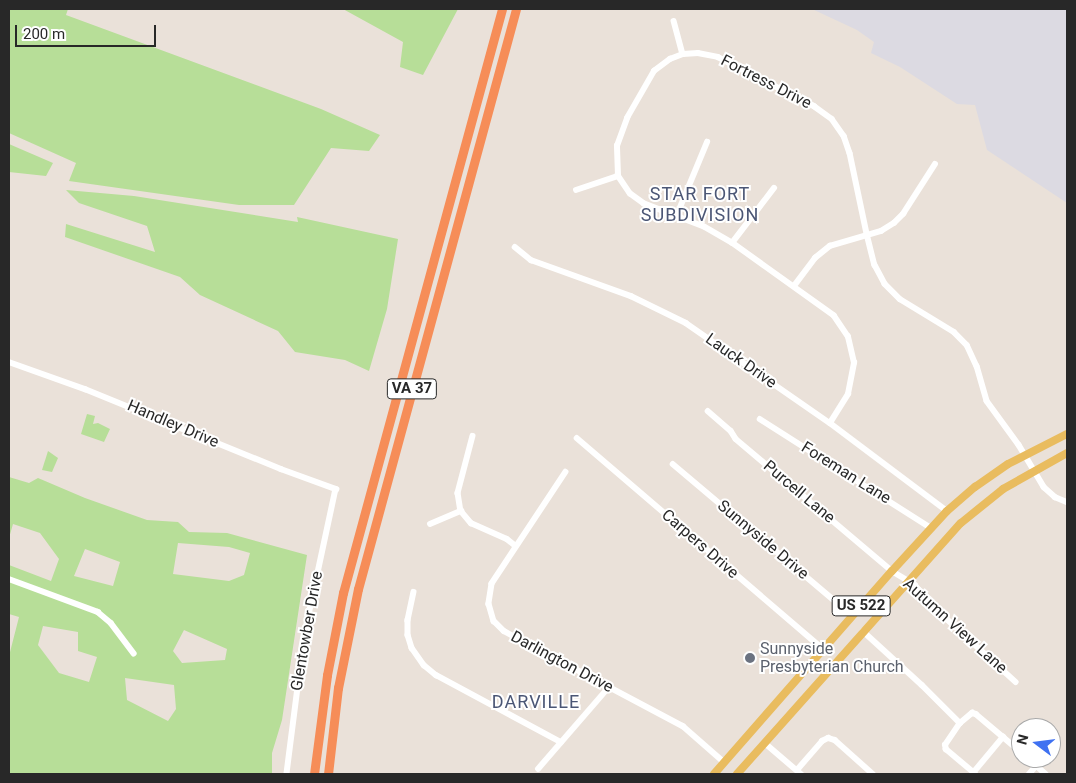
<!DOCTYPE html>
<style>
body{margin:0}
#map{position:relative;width:1076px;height:783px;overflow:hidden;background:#eae1d9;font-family:Roboto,sans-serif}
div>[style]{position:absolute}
.industrial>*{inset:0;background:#dcdae2}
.green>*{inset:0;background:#b7de98}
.minor>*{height:5.5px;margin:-2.75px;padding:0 2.75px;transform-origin:2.75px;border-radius:2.75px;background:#fff}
.major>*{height:8px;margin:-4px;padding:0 4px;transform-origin:4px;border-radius:4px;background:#e9bc5f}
.highway>*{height:9px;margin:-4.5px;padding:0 4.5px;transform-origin:4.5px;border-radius:4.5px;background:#f68d58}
.dots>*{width:14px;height:14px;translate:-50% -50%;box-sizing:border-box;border:2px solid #fff;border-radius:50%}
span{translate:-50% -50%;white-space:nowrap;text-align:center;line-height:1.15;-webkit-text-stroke:4px #fff;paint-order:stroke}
.shield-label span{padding:1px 4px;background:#fff;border:1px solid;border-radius:4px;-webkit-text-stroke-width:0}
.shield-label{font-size:15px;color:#282828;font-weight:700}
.street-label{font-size:16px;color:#282828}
.worship-label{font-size:16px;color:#5b616d}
.left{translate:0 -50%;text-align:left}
.neighbourhood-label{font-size:18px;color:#4b5675;letter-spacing:1px}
.frame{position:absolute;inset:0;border:10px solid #282828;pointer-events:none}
.north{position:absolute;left:1011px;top:718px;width:50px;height:50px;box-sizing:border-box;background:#fff;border:1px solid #a9a9a9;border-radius:50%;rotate:285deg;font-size:14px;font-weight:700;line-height:20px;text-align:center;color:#282828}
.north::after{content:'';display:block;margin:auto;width:18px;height:22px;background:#3f71f1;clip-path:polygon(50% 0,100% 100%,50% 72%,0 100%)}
.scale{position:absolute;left:15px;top:25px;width:141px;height:22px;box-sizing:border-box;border:2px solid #282828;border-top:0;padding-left:6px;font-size:15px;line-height:18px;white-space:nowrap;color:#282828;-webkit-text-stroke:4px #fff;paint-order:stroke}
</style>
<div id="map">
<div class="industrial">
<i style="clip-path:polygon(812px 9px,1067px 9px,1067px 203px,987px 150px,975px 105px,957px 104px,900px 67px,871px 53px,874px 42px,857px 30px)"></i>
</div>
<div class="green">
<i style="clip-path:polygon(9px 9px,68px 9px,66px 15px,321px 109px,380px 135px,369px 151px,331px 148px,294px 205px,239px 205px,69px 181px,76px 163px,9px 133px)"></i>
<i style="clip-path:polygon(343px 9px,458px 9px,423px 75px,400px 67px,403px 42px)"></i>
<i style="clip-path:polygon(9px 144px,53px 163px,46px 176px,9px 172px)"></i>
<i style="clip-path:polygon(66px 190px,134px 196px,298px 222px,297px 217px,398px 239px,387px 309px,369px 371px,345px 360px,295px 352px,278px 331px,200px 295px,180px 277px,65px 237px,66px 224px,155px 252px,147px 226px,79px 203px)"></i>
<i style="clip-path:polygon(87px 414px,95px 416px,93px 424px,98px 423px,110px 429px,104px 442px,81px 434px)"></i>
<i style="clip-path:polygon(48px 451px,58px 458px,52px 472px,42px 470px)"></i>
<i style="clip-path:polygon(evenodd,9px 477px,29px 483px,38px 478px,85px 498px,147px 520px,178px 522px,189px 532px,227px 533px,307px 555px,282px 720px,272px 753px,272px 774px,9px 774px,9px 656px,19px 617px,9px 614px,9px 565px,51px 581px,59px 559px,40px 533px,13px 524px,9px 538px,9px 477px,178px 543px,229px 547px,250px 553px,244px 575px,229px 581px,173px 574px,178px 543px,9px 477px,85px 549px,120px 562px,113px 586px,74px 576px,85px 549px,9px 477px,43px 626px,78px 632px,78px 651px,97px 657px,89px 682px,59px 673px,38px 645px,43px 626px,9px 477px,184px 630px,227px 649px,225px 660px,182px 663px,173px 651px,184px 630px,9px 477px,125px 678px,174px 685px,176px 709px,168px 721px,127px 700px,125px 678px)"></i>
</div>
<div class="minor">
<i style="left:674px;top:21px;width:34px;rotate:75deg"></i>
<i style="left:576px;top:190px;width:44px;rotate:-18.4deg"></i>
<i style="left:676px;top:217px;width:81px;rotate:-67.5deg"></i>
<i style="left:732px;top:243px;width:69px;rotate:-52.6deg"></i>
<i style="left:515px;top:247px;width:21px;rotate:39deg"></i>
<i style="left:531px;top:260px;width:106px;rotate:19.8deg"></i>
<i style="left:631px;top:296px;width:61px;rotate:26.1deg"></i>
<i style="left:686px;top:323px;width:175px;rotate:34.8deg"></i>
<i style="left:830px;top:423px;width:146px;rotate:36.9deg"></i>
<i style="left:794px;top:286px;width:35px;rotate:-53deg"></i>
<i style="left:815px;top:258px;width:19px;rotate:-39deg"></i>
<i style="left:830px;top:246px;width:53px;rotate:-16.4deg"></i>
<i style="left:881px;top:231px;width:15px;rotate:-32deg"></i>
<i style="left:894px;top:223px;width:13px;rotate:-45deg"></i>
<i style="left:903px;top:214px;width:59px;rotate:-57.4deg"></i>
<i style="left:9px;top:362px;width:81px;rotate:19.6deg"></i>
<i style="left:85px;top:389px;width:212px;rotate:22.2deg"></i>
<i style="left:281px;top:469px;width:59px;rotate:20deg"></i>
<i style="left:336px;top:489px;width:147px;rotate:102.1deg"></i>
<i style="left:305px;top:633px;width:142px;rotate:97.3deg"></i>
<i style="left:708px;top:411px;width:30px;rotate:41deg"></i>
<i style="left:731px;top:431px;width:9px;rotate:58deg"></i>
<i style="left:736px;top:439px;width:204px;rotate:40.2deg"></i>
<i style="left:892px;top:571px;width:27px;rotate:31deg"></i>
<i style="left:915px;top:585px;width:32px;rotate:49deg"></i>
<i style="left:936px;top:609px;width:108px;rotate:42.4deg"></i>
<i style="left:760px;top:419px;width:203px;rotate:32.5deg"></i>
<i style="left:830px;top:423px;width:34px;rotate:-58deg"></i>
<i style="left:848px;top:394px;width:32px;rotate:-79deg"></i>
<i style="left:854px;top:363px;width:27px;rotate:-103deg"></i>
<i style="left:848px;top:337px;width:25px;rotate:-124deg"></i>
<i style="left:834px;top:316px;width:125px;rotate:-144.4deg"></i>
<i style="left:732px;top:243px;width:32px;rotate:-150deg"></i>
<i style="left:704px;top:227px;width:64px;rotate:-159deg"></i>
<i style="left:644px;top:204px;width:17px;rotate:-144deg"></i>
<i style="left:630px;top:194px;width:22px;rotate:-124deg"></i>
<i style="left:618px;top:176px;width:30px;rotate:-92deg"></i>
<i style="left:617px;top:146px;width:30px;rotate:-70deg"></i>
<i style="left:627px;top:118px;width:54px;rotate:-60.1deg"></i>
<i style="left:654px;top:71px;width:20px;rotate:-37deg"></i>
<i style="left:670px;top:59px;width:14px;rotate:-21deg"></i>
<i style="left:683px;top:54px;width:15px;rotate:-4deg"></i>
<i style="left:698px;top:53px;width:20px;rotate:11deg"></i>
<i style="left:718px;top:57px;width:108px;rotate:27deg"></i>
<i style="left:814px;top:106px;width:22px;rotate:36deg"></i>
<i style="left:832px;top:119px;width:21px;rotate:55deg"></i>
<i style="left:844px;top:136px;width:18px;rotate:71deg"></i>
<i style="left:850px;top:153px;width:83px;rotate:78.1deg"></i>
<i style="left:867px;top:234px;width:32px;rotate:76deg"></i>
<i style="left:875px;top:265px;width:21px;rotate:62deg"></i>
<i style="left:885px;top:284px;width:21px;rotate:45deg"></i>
<i style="left:900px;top:299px;width:63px;rotate:31.4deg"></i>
<i style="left:954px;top:332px;width:18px;rotate:45deg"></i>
<i style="left:967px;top:345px;width:23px;rotate:65deg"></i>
<i style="left:977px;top:366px;width:36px;rotate:74deg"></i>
<i style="left:987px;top:401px;width:54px;rotate:54deg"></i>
<i style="left:1019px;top:445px;width:49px;rotate:59.2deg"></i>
<i style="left:1044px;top:487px;width:15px;rotate:42deg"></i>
<i style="left:1055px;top:497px;width:13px;rotate:23deg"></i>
<i style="left:473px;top:436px;width:59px;rotate:104.7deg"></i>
<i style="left:458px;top:493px;width:18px;rotate:81deg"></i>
<i style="left:461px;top:511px;width:16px;rotate:50deg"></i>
<i style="left:471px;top:523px;width:39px;rotate:24deg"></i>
<i style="left:507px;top:539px;width:11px;rotate:38deg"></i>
<i style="left:577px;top:438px;width:324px;rotate:40.6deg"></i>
<i style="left:673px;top:464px;width:236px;rotate:40.2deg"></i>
<i style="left:566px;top:472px;width:134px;rotate:123.5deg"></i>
<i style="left:492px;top:584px;width:20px;rotate:99deg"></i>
<i style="left:489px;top:604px;width:18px;rotate:74deg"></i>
<i style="left:494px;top:621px;width:14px;rotate:45deg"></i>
<i style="left:504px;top:631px;width:203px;rotate:28deg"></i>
<i style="left:683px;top:726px;width:55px;rotate:41.3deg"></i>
<i style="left:430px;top:524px;width:34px;rotate:-23deg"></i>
<i style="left:9px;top:579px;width:95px;rotate:20.3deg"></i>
<i style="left:98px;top:612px;width:17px;rotate:40deg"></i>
<i style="left:111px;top:623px;width:38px;rotate:53deg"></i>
<i style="left:414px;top:592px;width:29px;rotate:102deg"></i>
<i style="left:408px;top:620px;width:15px;rotate:90deg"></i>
<i style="left:408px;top:635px;width:14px;rotate:73deg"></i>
<i style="left:412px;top:648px;width:21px;rotate:55deg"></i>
<i style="left:424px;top:665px;width:16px;rotate:40deg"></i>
<i style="left:436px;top:675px;width:142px;rotate:28.2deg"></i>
<i style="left:863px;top:631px;width:80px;rotate:42.5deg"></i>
<i style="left:922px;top:685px;width:54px;rotate:45deg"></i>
<i style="left:765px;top:743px;width:48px;rotate:40.7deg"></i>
<i style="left:1028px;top:758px;width:24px;rotate:42deg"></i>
<i style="left:538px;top:769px;width:110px;rotate:-49.1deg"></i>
<i style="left:797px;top:770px;width:38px;rotate:-49deg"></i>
<i style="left:822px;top:741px;width:7px;rotate:-27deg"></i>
<i style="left:828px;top:738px;width:7px;rotate:16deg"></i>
<i style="left:835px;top:740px;width:51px;rotate:41.8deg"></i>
<i style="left:973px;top:773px;width:47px;rotate:-50.2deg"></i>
<i style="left:975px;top:774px;width:38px;rotate:-140deg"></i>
<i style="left:946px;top:750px;width:5px;rotate:-101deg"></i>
<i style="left:945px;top:745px;width:27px;rotate:-56deg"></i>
<i style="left:960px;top:723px;width:16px;rotate:-40deg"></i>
<i style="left:972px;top:713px;width:4px;rotate:14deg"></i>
<i style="left:976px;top:714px;width:59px;rotate:40.2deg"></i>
<i style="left:1029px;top:774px;width:11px;rotate:-49deg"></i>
</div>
<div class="major">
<i style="left:714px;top:774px;width:270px;rotate:-48.8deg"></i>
<i style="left:892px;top:571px;width:81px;rotate:-47.5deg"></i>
<i style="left:947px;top:511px;width:37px;rotate:-41deg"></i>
<i style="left:975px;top:487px;width:40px;rotate:-34.9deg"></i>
<i style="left:1008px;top:464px;width:66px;rotate:-27deg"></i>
<i style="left:737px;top:774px;width:336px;rotate:-48.3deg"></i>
<i style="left:961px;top:523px;width:54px;rotate:-39deg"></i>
<i style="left:1003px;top:489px;width:73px;rotate:-29.4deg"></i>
</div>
<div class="highway">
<i style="left:314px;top:774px;width:100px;rotate:-82.5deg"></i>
<i style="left:327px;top:675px;width:84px;rotate:-79deg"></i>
<i style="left:343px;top:593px;width:605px;rotate:-74.77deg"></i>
<i style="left:328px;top:774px;width:87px;rotate:-83.4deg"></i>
<i style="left:338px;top:688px;width:101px;rotate:-78.6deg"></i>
<i style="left:358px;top:589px;width:601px;rotate:-74.76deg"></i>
</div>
<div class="dots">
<i style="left:750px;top:658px;background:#6b7280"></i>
</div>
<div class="shield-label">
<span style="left:412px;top:389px">VA 37</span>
<span style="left:861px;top:606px">US 522</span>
</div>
<div class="street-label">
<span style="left:766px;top:82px;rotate:27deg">Fortress Drive</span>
<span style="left:741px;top:361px;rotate:35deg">Lauck Drive</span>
<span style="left:173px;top:424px;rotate:23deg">Handley Drive</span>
<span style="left:846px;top:473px;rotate:32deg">Foreman Lane</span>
<span style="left:799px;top:492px;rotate:40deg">Purcell Lane</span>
<span style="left:763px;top:540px;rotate:40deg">Sunnyside Drive</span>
<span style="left:700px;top:544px;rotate:41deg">Carpers Drive</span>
<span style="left:955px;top:626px;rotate:42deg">Autumn View Lane</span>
<span style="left:307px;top:631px;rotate:-80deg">Glentowber Drive</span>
<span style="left:562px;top:662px;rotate:28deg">Darlington Drive</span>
</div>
<div class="worship-label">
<span class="left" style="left:760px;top:658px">Sunnyside<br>Presbyterian Church</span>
</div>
<div class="neighbourhood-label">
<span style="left:700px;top:205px">STAR FORT<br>SUBDIVISION</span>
<span style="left:536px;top:702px">DARVILLE</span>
</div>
<div class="frame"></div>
<div class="north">N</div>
<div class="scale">200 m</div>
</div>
